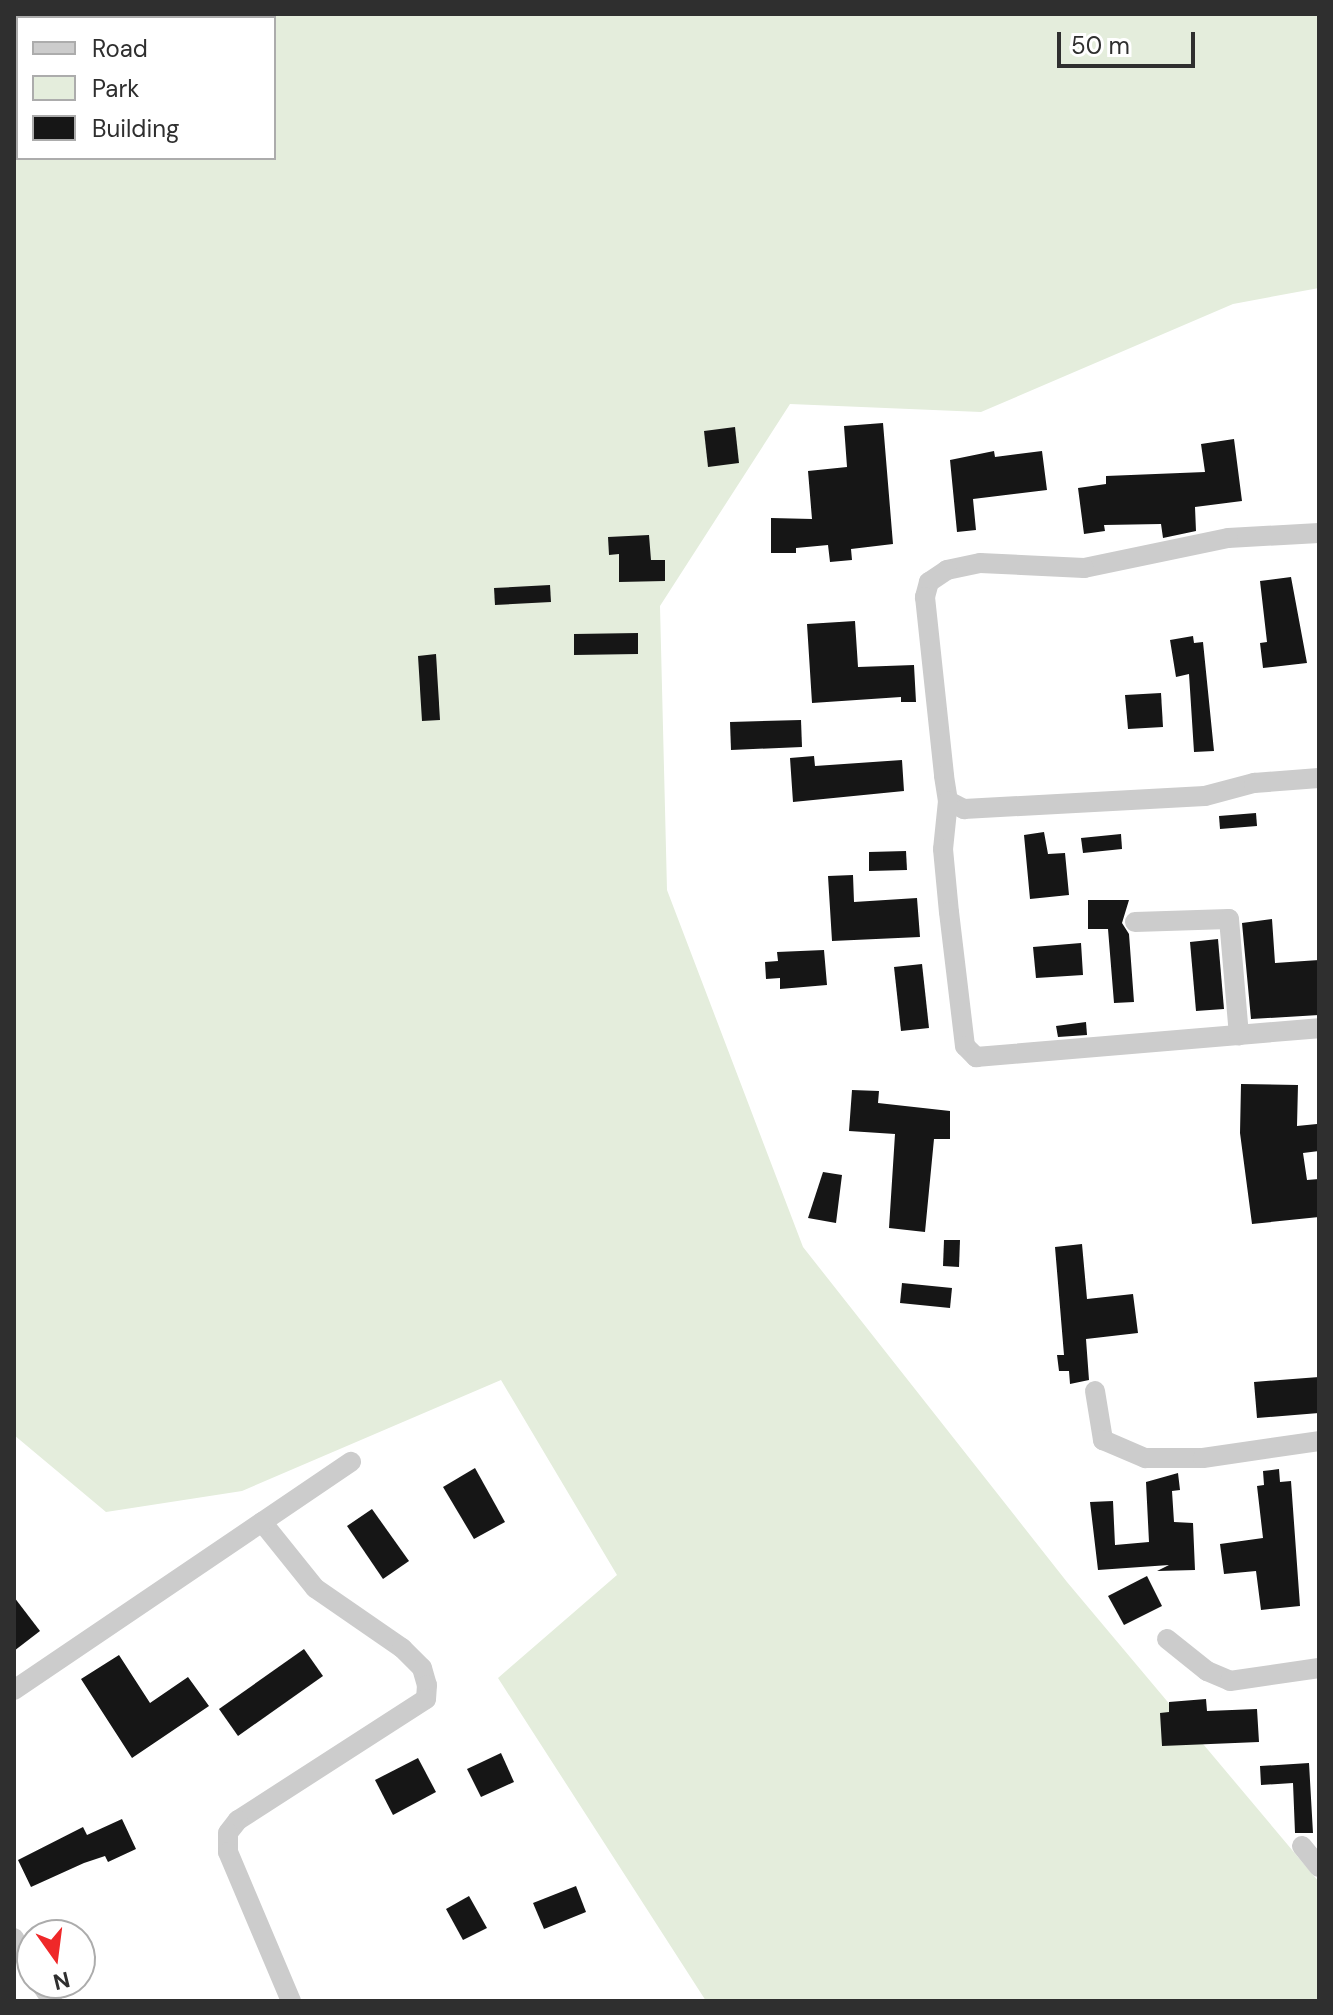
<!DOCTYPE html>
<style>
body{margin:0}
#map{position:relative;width:1333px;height:2015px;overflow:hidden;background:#fff;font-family:"DM Sans",sans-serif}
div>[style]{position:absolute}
.green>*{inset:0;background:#e4eddc}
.building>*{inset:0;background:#161616}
.minor>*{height:20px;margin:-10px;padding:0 10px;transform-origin:10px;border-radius:10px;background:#ccc}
span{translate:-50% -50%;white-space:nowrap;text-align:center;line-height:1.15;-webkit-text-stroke:8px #fff;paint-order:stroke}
.frame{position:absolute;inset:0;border:16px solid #2f2f2f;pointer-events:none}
.legend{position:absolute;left:16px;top:16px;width:260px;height:144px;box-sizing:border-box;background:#fff;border:2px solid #acacac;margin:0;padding:10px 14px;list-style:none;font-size:24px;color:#2f2f2f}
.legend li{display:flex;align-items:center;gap:16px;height:40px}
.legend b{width:40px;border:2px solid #acacac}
.north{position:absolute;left:16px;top:1919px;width:80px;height:80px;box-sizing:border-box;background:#fff;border:2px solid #acacac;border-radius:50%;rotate:166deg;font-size:22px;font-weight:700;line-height:32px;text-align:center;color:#2f2f2f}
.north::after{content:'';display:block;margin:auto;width:28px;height:36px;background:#ef2829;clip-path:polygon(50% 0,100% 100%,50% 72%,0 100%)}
.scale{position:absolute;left:1057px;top:32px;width:138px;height:36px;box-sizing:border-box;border:4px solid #2f2f2f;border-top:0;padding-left:10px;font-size:24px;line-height:28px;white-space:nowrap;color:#2f2f2f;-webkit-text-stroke:6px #fff;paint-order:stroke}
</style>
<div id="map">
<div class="green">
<i style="clip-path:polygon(evenodd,14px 14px,1319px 14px,1319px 288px,1233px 304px,981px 412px,790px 404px,660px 606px,667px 890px,803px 1247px,1067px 1582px,1319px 1882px,1319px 2001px,706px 2001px,498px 1678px,617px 1575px,501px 1380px,242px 1491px,106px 1512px,14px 1435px,14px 14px,18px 18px,274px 18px,274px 158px,18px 158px,18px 18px)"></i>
</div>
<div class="building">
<i style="clip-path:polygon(883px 423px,893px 544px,851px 549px,852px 560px,830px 562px,828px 545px,796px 548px,796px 553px,771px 553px,771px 518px,812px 519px,808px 471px,847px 467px,844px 426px)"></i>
<i style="clip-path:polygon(735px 427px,739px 463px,708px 467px,704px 431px)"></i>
<i style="clip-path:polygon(1234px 439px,1242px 501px,1195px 507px,1196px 531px,1163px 538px,1161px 524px,1104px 525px,1105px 531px,1084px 534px,1078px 488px,1106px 484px,1106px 476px,1205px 472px,1201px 444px)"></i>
<i style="clip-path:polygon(994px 451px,995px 457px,1042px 451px,1047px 490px,973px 499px,976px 530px,957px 532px,950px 460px)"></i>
<i style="clip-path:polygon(649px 535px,651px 560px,665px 560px,665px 581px,619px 582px,619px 554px,609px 555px,608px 537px)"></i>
<i style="clip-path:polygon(1291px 577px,1307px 663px,1263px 668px,1260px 643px,1267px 642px,1260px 581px)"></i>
<i style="clip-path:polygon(550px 585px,551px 602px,495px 605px,494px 588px)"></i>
<i style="clip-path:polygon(855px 621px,858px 667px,914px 665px,916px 702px,901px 702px,901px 697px,812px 703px,807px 624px)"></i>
<i style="clip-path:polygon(638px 633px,638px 654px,574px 655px,574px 634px)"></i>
<i style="clip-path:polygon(1193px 636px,1194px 643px,1203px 642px,1214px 751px,1194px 752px,1189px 674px,1176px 677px,1170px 640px)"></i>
<i style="clip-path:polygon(436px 654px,440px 720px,422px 721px,418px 656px)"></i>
<i style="clip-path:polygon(1161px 693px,1163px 727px,1128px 729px,1125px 695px)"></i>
<i style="clip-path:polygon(801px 720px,802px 747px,731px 750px,730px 722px)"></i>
<i style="clip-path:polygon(814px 756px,815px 766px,902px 760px,904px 791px,793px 802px,790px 758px)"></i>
<i style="clip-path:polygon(1256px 813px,1257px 826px,1220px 829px,1219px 816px)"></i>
<i style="clip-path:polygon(1044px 832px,1048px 854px,1065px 853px,1069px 895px,1030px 899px,1024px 835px)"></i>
<i style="clip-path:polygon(1121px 834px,1122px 849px,1083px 853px,1081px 838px)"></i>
<i style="clip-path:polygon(906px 851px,907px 870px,869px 871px,869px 852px)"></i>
<i style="clip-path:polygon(853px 875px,854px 902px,917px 898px,920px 937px,832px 941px,828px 876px)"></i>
<i style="clip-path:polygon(1088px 900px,1129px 900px,1122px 923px,1129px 934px,1134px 1002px,1114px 1003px,1108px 929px,1088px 929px)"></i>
<i style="clip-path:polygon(1272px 919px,1275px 963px,1319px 960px,1319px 1015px,1251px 1019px,1242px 923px)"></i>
<i style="clip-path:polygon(1218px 939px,1224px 1009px,1196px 1011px,1190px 942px)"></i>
<i style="clip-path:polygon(1081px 943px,1083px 975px,1036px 978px,1033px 947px)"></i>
<i style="clip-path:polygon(824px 950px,827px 985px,780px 989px,780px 978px,766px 979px,765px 962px,778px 961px,777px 952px)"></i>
<i style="clip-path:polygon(922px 964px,929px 1028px,901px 1031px,894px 967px)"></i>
<i style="clip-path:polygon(1086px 1022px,1087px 1035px,1058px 1037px,1056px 1026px)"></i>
<i style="clip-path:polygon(1241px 1084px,1298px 1085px,1297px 1126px,1317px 1124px,1319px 1151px,1303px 1153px,1307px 1180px,1319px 1179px,1319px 1217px,1252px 1224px,1240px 1133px)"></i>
<i style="clip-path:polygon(852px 1090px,879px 1091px,878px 1103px,950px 1111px,950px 1139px,934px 1139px,925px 1232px,889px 1228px,895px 1134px,849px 1131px)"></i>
<i style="clip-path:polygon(823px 1172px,842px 1175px,836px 1223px,808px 1218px)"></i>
<i style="clip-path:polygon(944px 1240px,960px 1240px,959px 1267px,943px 1266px)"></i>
<i style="clip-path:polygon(1082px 1244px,1087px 1299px,1133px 1294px,1138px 1333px,1086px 1339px,1089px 1380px,1070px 1384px,1069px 1371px,1059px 1371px,1057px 1355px,1064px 1355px,1055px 1247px)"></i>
<i style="clip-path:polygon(902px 1283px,952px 1288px,950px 1308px,900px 1303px)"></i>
<i style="clip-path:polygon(1319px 1377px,1319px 1413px,1257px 1418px,1254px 1382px)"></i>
<i style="clip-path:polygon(475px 1468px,505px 1522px,474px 1539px,443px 1487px)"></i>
<i style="clip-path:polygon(1279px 1469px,1280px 1482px,1291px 1481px,1300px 1606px,1261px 1610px,1256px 1571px,1224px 1574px,1220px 1544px,1263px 1538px,1257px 1486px,1264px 1485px,1263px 1471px)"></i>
<i style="clip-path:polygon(1178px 1473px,1180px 1490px,1172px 1491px,1174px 1522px,1193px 1523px,1195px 1570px,1157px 1571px,1169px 1565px,1098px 1570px,1090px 1502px,1113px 1501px,1115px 1545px,1149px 1542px,1146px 1482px)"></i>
<i style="clip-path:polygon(372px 1509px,409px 1561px,383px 1579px,347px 1526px)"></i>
<i style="clip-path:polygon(1147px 1576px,1162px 1606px,1124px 1625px,1108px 1596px)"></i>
<i style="clip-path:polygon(14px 1597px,40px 1631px,14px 1651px)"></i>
<i style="clip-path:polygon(304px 1649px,323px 1676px,238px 1736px,219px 1709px)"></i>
<i style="clip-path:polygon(119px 1655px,150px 1703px,188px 1677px,209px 1706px,132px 1758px,81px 1679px)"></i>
<i style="clip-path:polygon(1206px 1699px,1207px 1711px,1257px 1709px,1259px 1742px,1162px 1746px,1160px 1713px,1169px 1712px,1169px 1702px)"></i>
<i style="clip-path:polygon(501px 1753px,514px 1782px,481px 1797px,467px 1769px)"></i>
<i style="clip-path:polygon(418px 1758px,436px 1792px,393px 1815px,375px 1780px)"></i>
<i style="clip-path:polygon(1309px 1763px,1313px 1833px,1295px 1833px,1293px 1783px,1261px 1785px,1260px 1766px)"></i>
<i style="clip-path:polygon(122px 1819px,136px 1849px,108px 1862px,105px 1856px,84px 1863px,31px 1887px,18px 1860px,83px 1827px,87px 1835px)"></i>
<i style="clip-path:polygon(576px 1886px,586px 1912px,544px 1929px,533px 1903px)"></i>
<i style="clip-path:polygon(469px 1896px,487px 1928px,463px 1940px,446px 1909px)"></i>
</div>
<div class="minor">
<i style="left:1319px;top:533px;width:91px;rotate:176.9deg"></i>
<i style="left:1228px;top:538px;width:147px;rotate:168.2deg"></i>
<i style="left:1084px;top:568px;width:104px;rotate:-177.2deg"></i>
<i style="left:980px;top:563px;width:34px;rotate:168deg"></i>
<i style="left:947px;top:570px;width:22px;rotate:146deg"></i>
<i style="left:929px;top:582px;width:16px;rotate:105deg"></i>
<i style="left:925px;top:597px;width:180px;rotate:83.9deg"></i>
<i style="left:944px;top:776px;width:25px;rotate:81deg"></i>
<i style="left:948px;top:801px;width:18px;rotate:27deg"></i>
<i style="left:964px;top:809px;width:241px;rotate:-3.1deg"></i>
<i style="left:1205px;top:796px;width:51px;rotate:-14.9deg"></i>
<i style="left:1254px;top:783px;width:65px;rotate:-4.4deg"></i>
<i style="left:948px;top:801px;width:48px;rotate:95.9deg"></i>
<i style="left:943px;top:849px;width:63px;rotate:84.6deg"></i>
<i style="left:949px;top:912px;width:135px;rotate:83.2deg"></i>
<i style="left:965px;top:1046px;width:16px;rotate:45deg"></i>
<i style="left:976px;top:1057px;width:344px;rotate:-4.8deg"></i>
<i style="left:1135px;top:922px;width:94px;rotate:-1.8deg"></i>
<i style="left:1229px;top:919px;width:117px;rotate:85.1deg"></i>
<i style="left:1095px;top:1391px;width:50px;rotate:80.7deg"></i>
<i style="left:1103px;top:1440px;width:46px;rotate:23.2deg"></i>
<i style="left:1145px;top:1458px;width:58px"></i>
<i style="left:1203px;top:1458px;width:117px;rotate:-8.3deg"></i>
<i style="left:262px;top:1522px;width:85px;rotate:51.2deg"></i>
<i style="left:315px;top:1588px;width:106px;rotate:34.6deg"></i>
<i style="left:402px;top:1648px;width:28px;rotate:45deg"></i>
<i style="left:422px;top:1668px;width:18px;rotate:74deg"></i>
<i style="left:427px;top:1685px;width:14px;rotate:94deg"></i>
<i style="left:426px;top:1699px;width:224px;rotate:147.2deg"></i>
<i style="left:238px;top:1820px;width:16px;rotate:128deg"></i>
<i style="left:228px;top:1833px;width:19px;rotate:90deg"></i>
<i style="left:228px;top:1852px;width:162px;rotate:67.1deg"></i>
<i style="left:1167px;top:1639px;width:51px;rotate:38.7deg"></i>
<i style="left:1207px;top:1671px;width:25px;rotate:23deg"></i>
<i style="left:1230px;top:1681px;width:90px;rotate:-8.3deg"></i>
<i style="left:14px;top:1690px;width:407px;rotate:-34.1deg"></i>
<i style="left:1302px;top:1846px;width:27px;rotate:51deg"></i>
<i style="left:14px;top:1938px;width:38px;rotate:61deg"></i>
<i style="left:40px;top:1983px;width:22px;rotate:56deg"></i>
</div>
<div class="frame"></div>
<ul class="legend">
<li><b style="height:10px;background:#ccc"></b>Road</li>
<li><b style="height:22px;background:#e4eddc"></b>Park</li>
<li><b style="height:22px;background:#161616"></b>Building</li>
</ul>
<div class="north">N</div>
<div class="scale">50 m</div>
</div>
